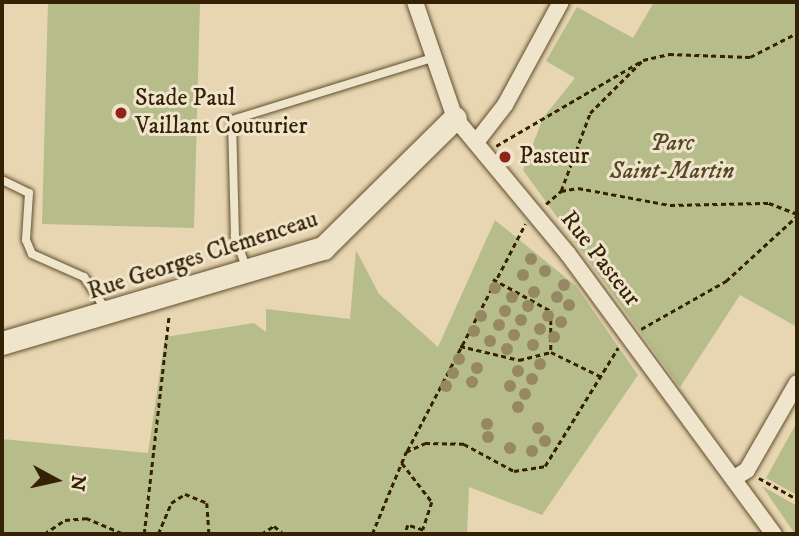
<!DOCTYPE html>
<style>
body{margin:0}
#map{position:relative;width:799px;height:536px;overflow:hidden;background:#e7d6b1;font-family:"IM FELL DW Pica",serif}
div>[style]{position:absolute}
.green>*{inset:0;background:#b6bd8b}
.path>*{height:2.5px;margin-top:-1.25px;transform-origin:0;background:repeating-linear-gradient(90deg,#352103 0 5px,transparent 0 8.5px)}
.roads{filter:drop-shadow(0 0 2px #624e2e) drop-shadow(0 0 2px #624e2e)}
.lane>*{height:8px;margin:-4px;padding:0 4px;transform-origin:4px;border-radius:4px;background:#efe4cc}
.street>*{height:16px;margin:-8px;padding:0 8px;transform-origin:8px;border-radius:8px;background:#efe4cc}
.secondary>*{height:23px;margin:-11.5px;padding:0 11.5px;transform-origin:11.5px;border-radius:11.5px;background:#efe4cc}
.trees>*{width:12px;height:12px;margin:-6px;border-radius:50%;background:#978864}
.dots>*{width:19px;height:19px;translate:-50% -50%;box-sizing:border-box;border:4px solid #efe4cc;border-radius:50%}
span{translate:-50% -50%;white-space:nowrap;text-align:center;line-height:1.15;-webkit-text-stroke:6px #efe4cc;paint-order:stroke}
.poi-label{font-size:24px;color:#352103}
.left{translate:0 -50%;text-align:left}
.park-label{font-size:24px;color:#554825;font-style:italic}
.street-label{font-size:24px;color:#352103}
.frame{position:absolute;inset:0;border:4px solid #352103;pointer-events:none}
.north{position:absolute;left:21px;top:445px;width:70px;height:70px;-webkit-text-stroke:5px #efe4cc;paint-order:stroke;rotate:98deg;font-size:19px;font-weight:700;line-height:28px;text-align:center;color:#352103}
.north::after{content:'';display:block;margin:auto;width:24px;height:32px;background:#352103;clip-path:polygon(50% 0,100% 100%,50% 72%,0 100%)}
</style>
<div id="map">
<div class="green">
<i style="clip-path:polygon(48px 2px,200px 2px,194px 228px,42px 224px)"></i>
<i style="clip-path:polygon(654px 2px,797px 2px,797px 327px,740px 295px,680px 387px,523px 170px,543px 118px,575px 78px,546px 61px,577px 7px,633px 38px)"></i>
<i style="clip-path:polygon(495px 220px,576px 286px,638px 375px,542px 515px,469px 487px,467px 534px,2px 534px,2px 439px,148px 453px,165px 337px,254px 323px,266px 332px,266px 309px,350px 319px,356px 250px,379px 294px,438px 347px)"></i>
<i style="clip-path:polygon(796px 424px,797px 425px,797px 495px,766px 478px)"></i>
<i style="clip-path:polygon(762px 486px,797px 506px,797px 534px,795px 534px)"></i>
</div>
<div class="path">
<i style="left:496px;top:146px;width:170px;rotate:-30.3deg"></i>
<i style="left:643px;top:60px;width:27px;rotate:-13deg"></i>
<i style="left:669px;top:54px;width:81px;rotate:2.1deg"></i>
<i style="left:750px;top:57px;width:53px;rotate:-27.1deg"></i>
<i style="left:561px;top:191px;width:83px;rotate:-69.6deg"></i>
<i style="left:590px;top:113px;width:75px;rotate:-45deg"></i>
<i style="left:546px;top:204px;width:20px;rotate:-41deg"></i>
<i style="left:561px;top:191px;width:17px;rotate:-10deg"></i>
<i style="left:578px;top:188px;width:94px;rotate:10.5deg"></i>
<i style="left:670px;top:205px;width:99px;rotate:-1.2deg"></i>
<i style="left:769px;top:203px;width:30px;rotate:21deg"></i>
<i style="left:493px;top:279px;width:66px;rotate:28.9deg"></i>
<i style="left:551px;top:311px;width:41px;rotate:90deg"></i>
<i style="left:641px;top:329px;width:98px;rotate:-29.5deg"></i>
<i style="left:726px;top:281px;width:96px;rotate:-42.5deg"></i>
<i style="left:460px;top:346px;width:61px;rotate:13.3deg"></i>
<i style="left:519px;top:360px;width:33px;rotate:-14deg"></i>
<i style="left:551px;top:352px;width:57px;rotate:26.1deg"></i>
<i style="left:407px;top:451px;width:256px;rotate:-62.5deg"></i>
<i style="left:402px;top:463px;width:49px;rotate:52.4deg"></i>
<i style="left:432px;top:502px;width:29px;rotate:108deg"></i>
<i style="left:423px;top:530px;width:16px;rotate:-162deg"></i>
<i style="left:408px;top:525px;width:9px;rotate:108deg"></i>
<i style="left:759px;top:478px;width:43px;rotate:28.9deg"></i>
<i style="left:44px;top:534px;width:25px;rotate:-34deg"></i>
<i style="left:65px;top:520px;width:21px;rotate:-5deg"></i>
<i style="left:86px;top:518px;width:41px;rotate:22.8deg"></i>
<i style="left:144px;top:534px;width:220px;rotate:-83.5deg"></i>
<i style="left:158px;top:534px;width:34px;rotate:-67deg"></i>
<i style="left:171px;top:503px;width:17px;rotate:-33deg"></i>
<i style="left:185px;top:494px;width:24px;rotate:22deg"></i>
<i style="left:207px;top:503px;width:31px;rotate:86deg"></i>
<i style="left:261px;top:534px;width:15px;rotate:-32deg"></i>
<i style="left:274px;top:526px;width:13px;rotate:39deg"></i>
<i style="left:372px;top:534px;width:89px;rotate:-67.5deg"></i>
<i style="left:406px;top:452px;width:21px;rotate:-25deg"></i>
<i style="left:425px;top:443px;width:39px;rotate:1deg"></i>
<i style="left:464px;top:444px;width:57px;rotate:28.4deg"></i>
<i style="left:514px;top:471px;width:31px;rotate:-9deg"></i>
<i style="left:545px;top:466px;width:139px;rotate:-58.3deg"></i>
</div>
<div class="roads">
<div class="lane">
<i style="left:2px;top:180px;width:30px;rotate:26deg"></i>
<i style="left:29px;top:193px;width:47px;rotate:93.7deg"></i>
<i style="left:26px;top:240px;width:15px;rotate:67deg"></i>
<i style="left:32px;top:254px;width:57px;rotate:23.9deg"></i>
<i style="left:84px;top:277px;width:40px;rotate:56deg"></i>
<i style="left:246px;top:267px;width:33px;rotate:-110deg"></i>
<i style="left:235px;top:236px;width:116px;rotate:-91.5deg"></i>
<i style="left:232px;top:120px;width:213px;rotate:-17.2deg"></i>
</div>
<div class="street">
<i style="left:415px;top:2px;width:123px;rotate:71deg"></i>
<i style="left:455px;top:118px;width:177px;rotate:50.3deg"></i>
<i style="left:568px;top:254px;width:348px;rotate:53.7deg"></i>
<i style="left:477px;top:141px;width:46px;rotate:-52.1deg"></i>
<i style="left:505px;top:105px;width:117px;rotate:-61.5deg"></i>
<i style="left:736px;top:477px;width:13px;rotate:-32deg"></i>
<i style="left:747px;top:470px;width:100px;rotate:-60.1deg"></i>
</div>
<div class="secondary">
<i style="left:2px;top:343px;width:335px;rotate:-16.5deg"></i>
<i style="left:323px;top:248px;width:185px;rotate:-44.6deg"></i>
</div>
</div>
<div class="trees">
<i style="left:531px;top:259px"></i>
<i style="left:545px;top:271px"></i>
<i style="left:523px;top:275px"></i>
<i style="left:564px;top:285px"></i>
<i style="left:495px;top:288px"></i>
<i style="left:534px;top:292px"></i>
<i style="left:512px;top:297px"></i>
<i style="left:557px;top:297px"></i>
<i style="left:569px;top:305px"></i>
<i style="left:528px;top:306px"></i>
<i style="left:505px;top:311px"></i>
<i style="left:481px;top:316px"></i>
<i style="left:548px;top:316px"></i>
<i style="left:521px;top:320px"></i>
<i style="left:561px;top:322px"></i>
<i style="left:499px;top:325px"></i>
<i style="left:540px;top:329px"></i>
<i style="left:474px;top:331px"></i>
<i style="left:514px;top:335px"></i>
<i style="left:554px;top:337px"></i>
<i style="left:490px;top:341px"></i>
<i style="left:533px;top:345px"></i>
<i style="left:507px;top:349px"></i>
<i style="left:459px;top:359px"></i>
<i style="left:540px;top:364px"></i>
<i style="left:477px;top:368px"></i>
<i style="left:518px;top:371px"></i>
<i style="left:453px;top:373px"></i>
<i style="left:532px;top:379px"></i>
<i style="left:472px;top:382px"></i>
<i style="left:446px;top:386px"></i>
<i style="left:510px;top:386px"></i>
<i style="left:525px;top:394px"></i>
<i style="left:518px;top:407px"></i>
<i style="left:487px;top:424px"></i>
<i style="left:538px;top:428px"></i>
<i style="left:488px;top:437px"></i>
<i style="left:545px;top:441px"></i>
<i style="left:510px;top:448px"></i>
<i style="left:532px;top:451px"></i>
</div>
<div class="dots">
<i style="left:121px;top:113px;background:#8f2418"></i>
<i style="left:505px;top:157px;background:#8f2418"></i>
</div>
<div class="poi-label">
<span class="left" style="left:135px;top:113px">Stade Paul<br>Vaillant Couturier</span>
<span class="left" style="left:519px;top:157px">Pasteur</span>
</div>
<div class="park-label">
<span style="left:672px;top:158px">Parc<br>Saint-Martin</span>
</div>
<div class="street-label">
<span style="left:203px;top:256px;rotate:-18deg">Rue Georges Clemenceau</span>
<span style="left:600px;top:259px;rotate:52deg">Rue Pasteur</span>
</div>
<div class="frame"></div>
<div class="north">N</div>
</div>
